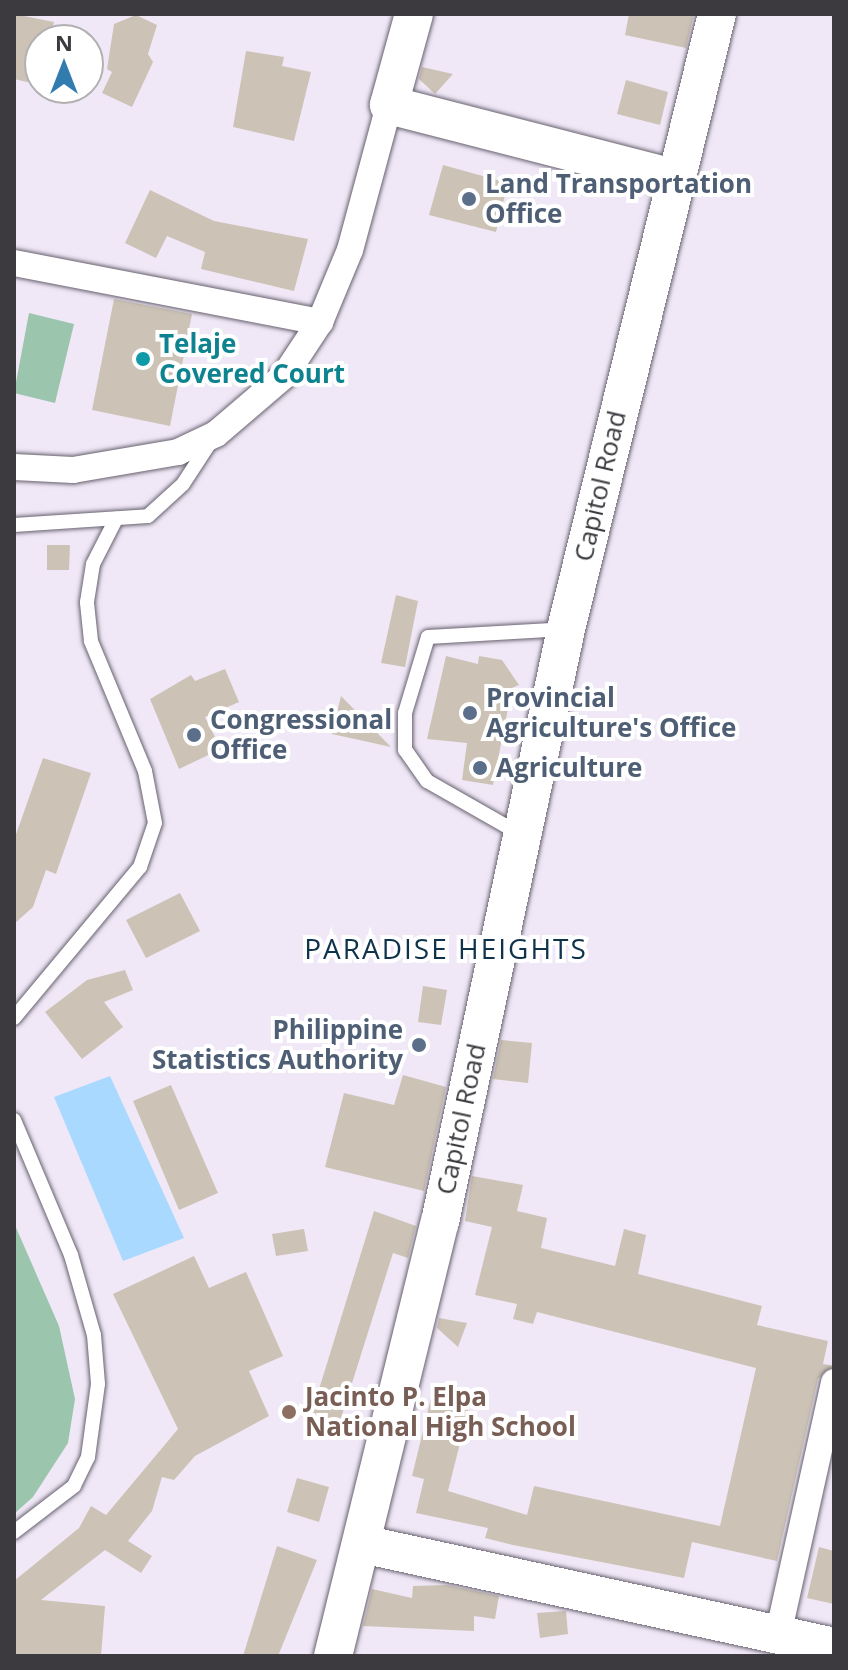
<!DOCTYPE html>
<style>
body{margin:0}
#map{position:relative;width:848px;height:1670px;overflow:hidden;background:#f0e8f7;font-family:"Open Sans",sans-serif}
div>[style]{position:absolute}
.green>*{inset:0;background:#9cc5ae}
.water>*{inset:0;background:#a9d9ff}
.building>*{inset:0;background:#ccc3b6}
.roads{filter:drop-shadow(0 0 2px #68616e) drop-shadow(0 0 2px #68616e)}
.lane>*{height:14px;margin:-7px;padding:0 7px;transform-origin:7px;border-radius:7px;background:#fff}
.street>*{height:26px;margin:-13px;padding:0 13px;transform-origin:13px;border-radius:13px;background:#fff}
.secondary>*{height:38px;margin:-19px;padding:0 19px;transform-origin:19px;border-radius:19px;background:#fff}
.dots>*{width:22px;height:22px;translate:-50% -50%;box-sizing:border-box;border:4px solid #fff;border-radius:50%}
span{translate:-50% -50%;white-space:nowrap;text-align:center;line-height:1.15;-webkit-text-stroke:8px #fff;paint-order:stroke}
.service-label{font-size:26px;color:#4e5e75;font-weight:700}
.left{translate:0 -50%;text-align:left}
.right{translate:-100% -50%;text-align:right}
.culture-label{font-size:26px;color:#0d838f;font-weight:700}
.street-label{font-size:26px;color:#3c3a3f}
.education-label{font-size:26px;color:#785e54;font-weight:700}
.neighbourhood-label{font-size:28px;color:#10334c;letter-spacing:2px}
.frame{position:absolute;inset:0;border:16px solid #3c3a3f;pointer-events:none}
.north{position:absolute;left:24px;top:24px;width:80px;height:80px;box-sizing:border-box;background:#fff;border:2px solid #b1b0b2;border-radius:50%;rotate:0deg;font-size:22px;font-weight:700;line-height:32px;text-align:center;color:#3c3a3f}
.north::after{content:'';display:block;margin:auto;width:28px;height:36px;background:#317bae;clip-path:polygon(50% 0,100% 100%,50% 72%,0 100%)}
</style>
<div id="map">
<div class="green">
<i style="clip-path:polygon(29px 313px,74px 324px,55px 403px,14px 393px)"></i>
<i style="clip-path:polygon(14px 1223px,59px 1326px,75px 1399px,68px 1443px,33px 1497px,14px 1514px)"></i>
</div>
<div class="water">
<i style="clip-path:polygon(110px 1076px,184px 1238px,123px 1261px,54px 1097px)"></i>
</div>
<div class="building">
<i style="clip-path:polygon(14px 14px,54px 22px,50px 40px,40px 40px,40px 85px,14px 79px)"></i>
<i style="clip-path:polygon(629px 14px,694px 14px,686px 48px,625px 35px)"></i>
<i style="clip-path:polygon(136px 15px,157px 25px,148px 54px,153px 62px,132px 107px,102px 93px,112px 72px,107px 69px,114px 24px)"></i>
<i style="clip-path:polygon(246px 51px,284px 57px,282px 66px,311px 72px,294px 141px,233px 127px)"></i>
<i style="clip-path:polygon(422px 67px,453px 74px,435px 94px,419px 79px)"></i>
<i style="clip-path:polygon(626px 80px,668px 92px,660px 125px,617px 114px)"></i>
<i style="clip-path:polygon(443px 165px,508px 183px,496px 232px,429px 215px)"></i>
<i style="clip-path:polygon(150px 190px,214px 221px,308px 239px,294px 291px,201px 269px,205px 252px,167px 236px,156px 258px,125px 243px)"></i>
<i style="clip-path:polygon(114px 299px,192px 314px,170px 426px,92px 410px)"></i>
<i style="clip-path:polygon(47px 545px,70px 545px,69px 570px,47px 570px)"></i>
<i style="clip-path:polygon(396px 595px,418px 601px,405px 667px,381px 663px)"></i>
<i style="clip-path:polygon(446px 656px,478px 664px,479px 656px,502px 660px,519px 685px,512px 688px,493px 785px,462px 780px,467px 743px,427px 739px)"></i>
<i style="clip-path:polygon(225px 669px,239px 702px,205px 717px,221px 749px,179px 769px,150px 699px,191px 675px,195px 681px)"></i>
<i style="clip-path:polygon(341px 696px,391px 747px,332px 734px)"></i>
<i style="clip-path:polygon(43px 758px,91px 773px,56px 874px,46px 870px,33px 907px,14px 924px,14px 840px)"></i>
<i style="clip-path:polygon(180px 893px,200px 931px,146px 958px,126px 920px)"></i>
<i style="clip-path:polygon(125px 970px,133px 990px,104px 1002px,123px 1027px,82px 1059px,45px 1012px,87px 980px)"></i>
<i style="clip-path:polygon(423px 986px,447px 990px,441px 1025px,418px 1022px)"></i>
<i style="clip-path:polygon(501px 1040px,532px 1043px,528px 1083px,493px 1079px)"></i>
<i style="clip-path:polygon(403px 1075px,446px 1087px,424px 1191px,325px 1167px,344px 1093px,394px 1105px)"></i>
<i style="clip-path:polygon(171px 1085px,218px 1193px,179px 1210px,133px 1101px)"></i>
<i style="clip-path:polygon(472px 1176px,523px 1185px,517px 1211px,547px 1218px,541px 1248px,615px 1266px,624px 1229px,646px 1235px,638px 1274px,762px 1306px,757px 1325px,828px 1341px,823px 1364px,834px 1366px,818px 1379px,777px 1561px,692px 1542px,684px 1578px,513px 1545px,485px 1538px,488px 1528px,416px 1513px,424px 1479px,412px 1476px,432px 1394px,470px 1403px,448px 1491px,527px 1515px,534px 1486px,720px 1526px,756px 1368px,537px 1312px,533px 1324px,513px 1319px,517px 1304px,475px 1295px,492px 1227px,465px 1221px)"></i>
<i style="clip-path:polygon(374px 1211px,416px 1226px,408px 1258px,393px 1253px,336px 1434px,308px 1425px)"></i>
<i style="clip-path:polygon(304px 1229px,308px 1251px,276px 1256px,272px 1234px)"></i>
<i style="clip-path:polygon(194px 1256px,209px 1288px,246px 1272px,283px 1356px,249px 1371px,269px 1416px,195px 1456px,174px 1480px,162px 1477px,152px 1511px,128px 1541px,152px 1556px,141px 1573px,105px 1550px,41px 1600px,105px 1606px,101px 1656px,14px 1656px,14px 1581px,79px 1528px,91px 1506px,106px 1515px,178px 1429px,113px 1294px)"></i>
<i style="clip-path:polygon(439px 1318px,467px 1323px,458px 1347px,437px 1328px)"></i>
<i style="clip-path:polygon(297px 1478px,329px 1487px,319px 1522px,287px 1512px)"></i>
<i style="clip-path:polygon(277px 1546px,317px 1560px,278px 1656px,243px 1656px)"></i>
<i style="clip-path:polygon(819px 1547px,834px 1551px,834px 1604px,807px 1598px)"></i>
<i style="clip-path:polygon(447px 1585px,499px 1596px,495px 1619px,474px 1616px,474px 1631px,363px 1626px,372px 1589px,412px 1598px,413px 1586px)"></i>
<i style="clip-path:polygon(566px 1611px,568px 1634px,540px 1638px,537px 1613px)"></i>
</div>
<div class="roads">
<div class="lane">
<i style="left:14px;top:525px;width:134px;rotate:-3.8deg"></i>
<i style="left:148px;top:516px;width:47px;rotate:-42.4deg"></i>
<i style="left:183px;top:484px;width:55px;rotate:-56.9deg"></i>
<i style="left:520px;top:834px;width:107px;rotate:-150.3deg"></i>
<i style="left:427px;top:781px;width:38px;rotate:-125deg"></i>
<i style="left:405px;top:750px;width:37px;rotate:-90deg"></i>
<i style="left:405px;top:713px;width:79px;rotate:-73.2deg"></i>
<i style="left:428px;top:637px;width:137px;rotate:-3.3deg"></i>
<i style="left:14px;top:1018px;width:197px;rotate:-50.2deg"></i>
<i style="left:140px;top:867px;width:46px;rotate:-71.2deg"></i>
<i style="left:155px;top:823px;width:53px;rotate:-100.9deg"></i>
<i style="left:145px;top:771px;width:141px;rotate:-112.6deg"></i>
<i style="left:91px;top:641px;width:39px;rotate:-96deg"></i>
<i style="left:87px;top:602px;width:38px;rotate:-81deg"></i>
<i style="left:93px;top:564px;width:51px;rotate:-62.9deg"></i>
<i style="left:14px;top:1120px;width:147px;rotate:67.1deg"></i>
<i style="left:71px;top:1255px;width:83px;rotate:74deg"></i>
<i style="left:94px;top:1335px;width:49px;rotate:85.3deg"></i>
<i style="left:98px;top:1384px;width:74px;rotate:97.8deg"></i>
<i style="left:88px;top:1457px;width:32px;rotate:116deg"></i>
<i style="left:74px;top:1486px;width:76px;rotate:142.5deg"></i>
</div>
<div class="street">
<i style="left:14px;top:263px;width:312px;rotate:10.9deg"></i>
<i style="left:14px;top:467px;width:59px;rotate:2.9deg"></i>
<i style="left:73px;top:470px;width:107px;rotate:-9.7deg"></i>
<i style="left:178px;top:452px;width:42px;rotate:-25.3deg"></i>
<i style="left:216px;top:434px;width:91px;rotate:-40.5deg"></i>
<i style="left:285px;top:375px;width:64px;rotate:-56.6deg"></i>
<i style="left:320px;top:322px;width:78px;rotate:-67.4deg"></i>
<i style="left:350px;top:250px;width:150px;rotate:-74.9deg"></i>
<i style="left:778px;top:1635px;width:259px;rotate:-77.5deg"></i>
</div>
<div class="secondary">
<i style="left:414px;top:14px;width:94px;rotate:105.4deg"></i>
<i style="left:389px;top:105px;width:293px;rotate:14.4deg"></i>
<i style="left:362px;top:1544px;width:483px;rotate:12.3deg"></i>
<i style="left:333px;top:1656px;width:447px;rotate:-76.2deg"></i>
<i style="left:440px;top:1222px;width:606px;rotate:-78deg"></i>
<i style="left:566px;top:629px;width:633px;rotate:-76.21deg"></i>
</div>
</div>
<div class="dots">
<i style="left:469px;top:199px;background:#5c6f8a"></i>
<i style="left:143px;top:359px;background:#0f9aa8"></i>
<i style="left:470px;top:713px;background:#5c6f8a"></i>
<i style="left:194px;top:735px;background:#5c6f8a"></i>
<i style="left:480px;top:768px;background:#5c6f8a"></i>
<i style="left:419px;top:1045px;background:#5c6f8a"></i>
<i style="left:289px;top:1412px;background:#8d6e63"></i>
</div>
<div class="service-label">
<span class="left" style="left:485px;top:199px">Land Transportation<br>Office</span>
<span class="left" style="left:486px;top:713px">Provincial<br>Agriculture's Office</span>
<span class="left" style="left:210px;top:735px">Congressional<br>Office</span>
<span class="left" style="left:496px;top:768px">Agriculture</span>
<span class="right" style="left:403px;top:1045px">Philippine<br>Statistics Authority</span>
</div>
<div class="culture-label">
<span class="left" style="left:159px;top:359px">Telaje<br>Covered Court</span>
</div>
<div class="street-label">
<span style="left:600px;top:486px;rotate:-77deg">Capitol Road</span>
<span style="left:461px;top:1119px;rotate:-78deg">Capitol Road</span>
</div>
<div class="education-label">
<span class="left" style="left:305px;top:1412px">Jacinto P. Elpa<br>National High School</span>
</div>
<div class="neighbourhood-label">
<span style="left:446px;top:948px">PARADISE HEIGHTS</span>
</div>
<div class="frame"></div>
<div class="north">N</div>
</div>
